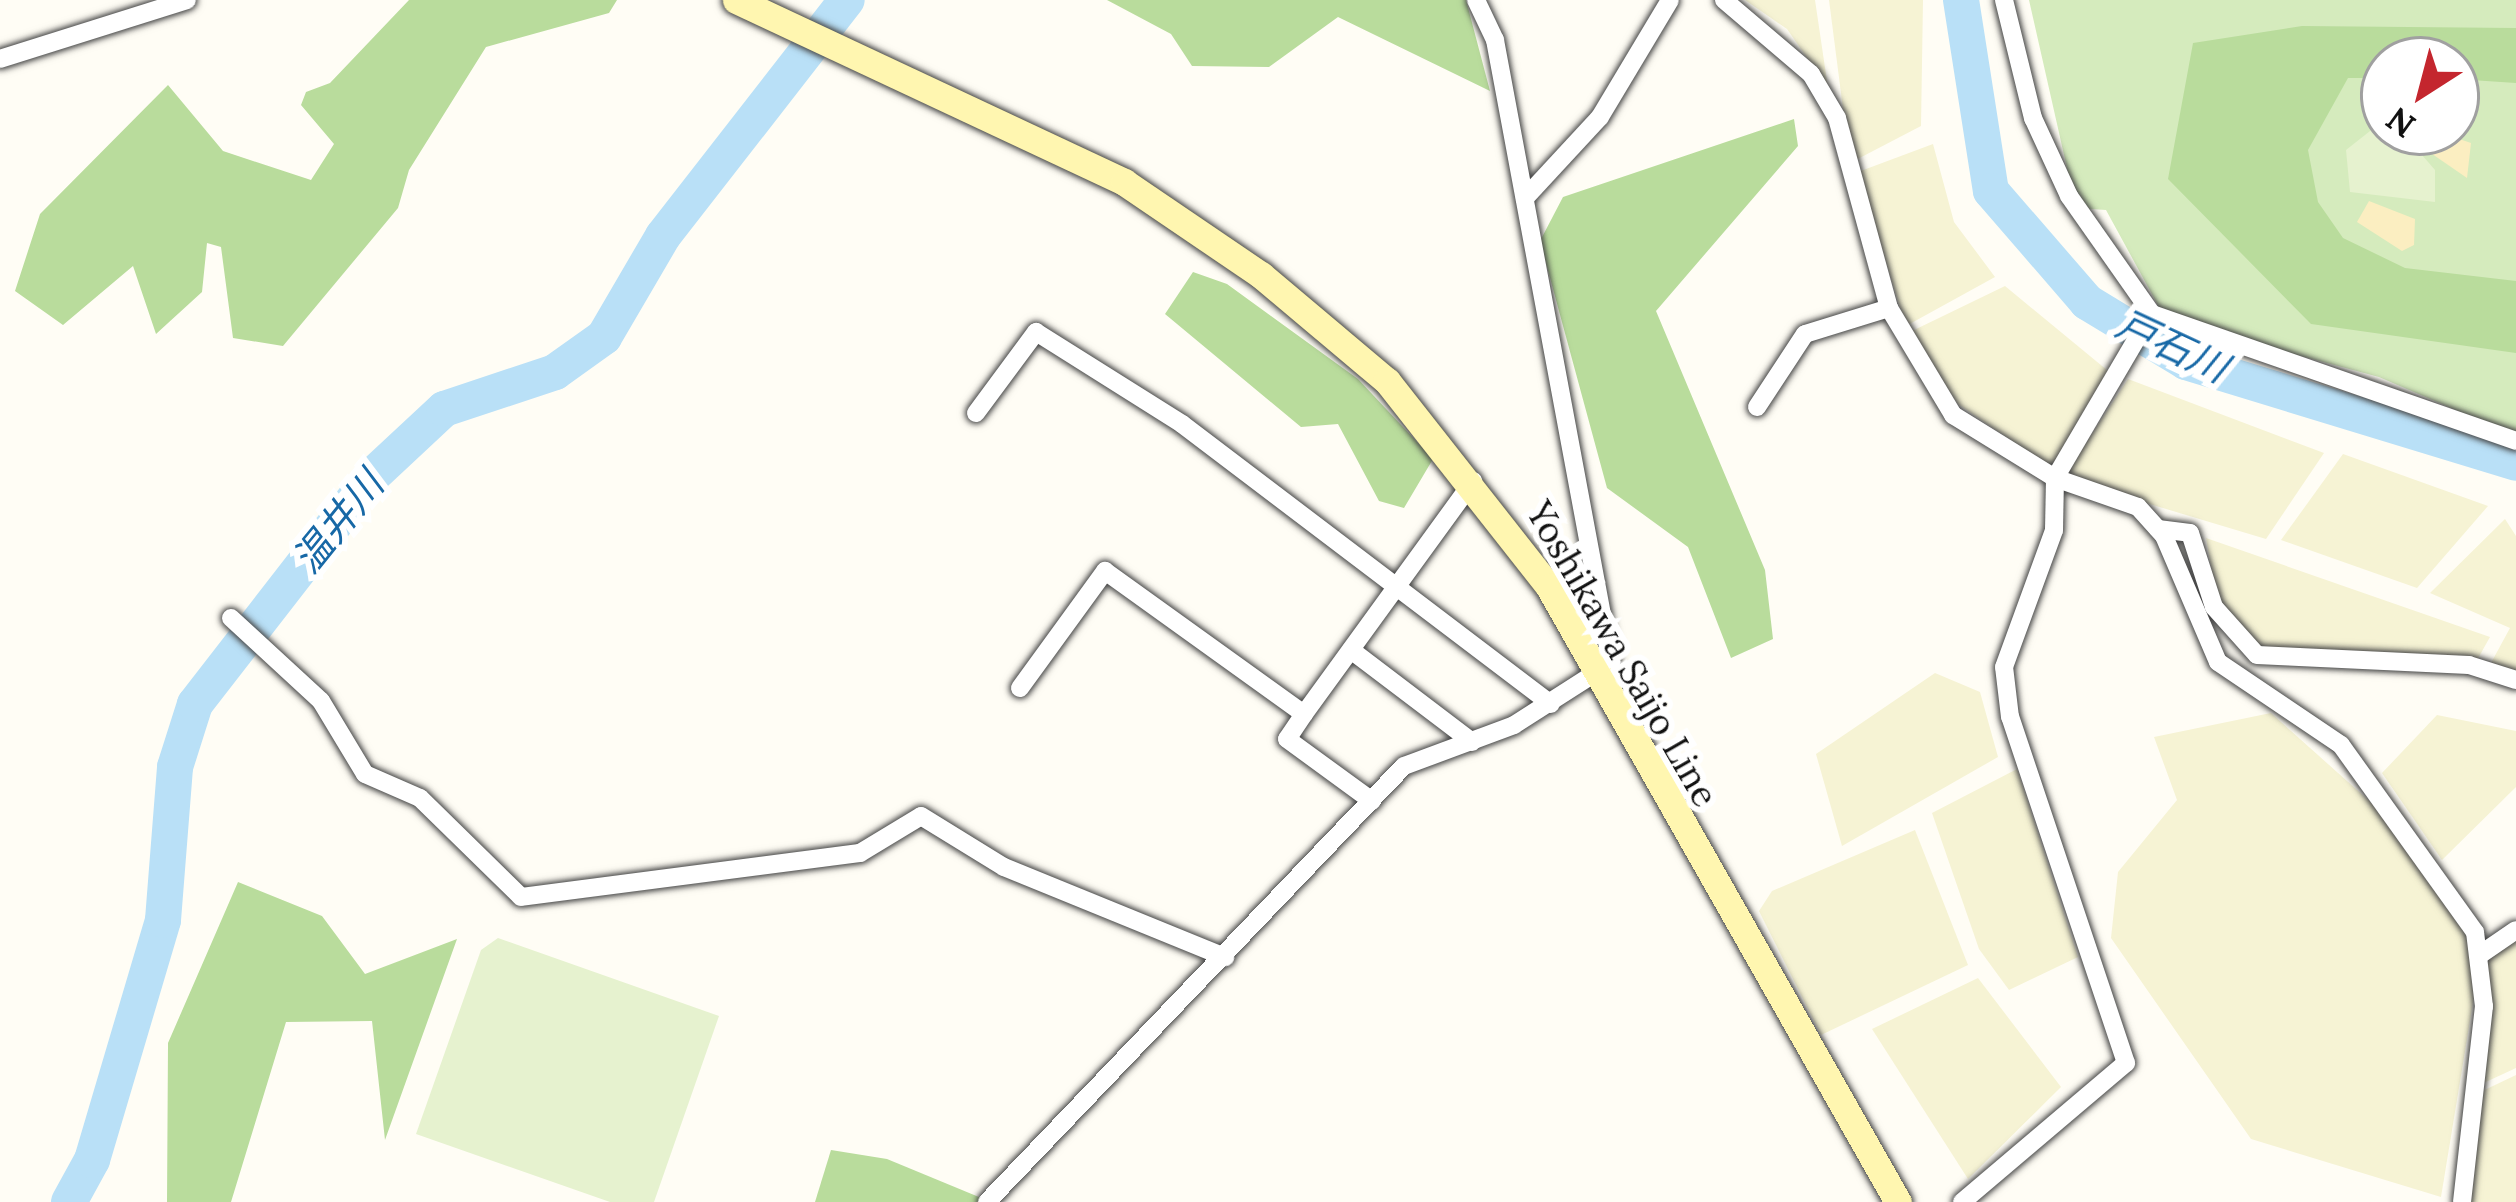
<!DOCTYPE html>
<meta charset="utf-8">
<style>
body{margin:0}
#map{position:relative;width:2516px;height:1202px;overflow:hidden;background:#fffdf5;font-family:Lora,"Noto Sans JP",serif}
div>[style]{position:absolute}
.farmland>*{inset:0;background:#f6f3d4}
.green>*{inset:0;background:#d5ebbd}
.forest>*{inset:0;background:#b9dc9c}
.sand>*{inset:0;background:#fbeec1}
.pitch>*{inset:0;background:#e6f2cf}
.river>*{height:36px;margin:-18px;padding:0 18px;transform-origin:18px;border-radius:18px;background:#b9e0f7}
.roads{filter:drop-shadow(0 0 3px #444) drop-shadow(0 0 3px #444)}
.street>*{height:18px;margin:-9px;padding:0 9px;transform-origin:9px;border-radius:9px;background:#fff}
.secondary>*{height:27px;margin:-13.5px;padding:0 13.5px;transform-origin:13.5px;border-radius:13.5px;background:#fff6b0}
span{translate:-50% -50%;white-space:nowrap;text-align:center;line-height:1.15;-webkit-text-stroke:12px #fff;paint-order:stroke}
.street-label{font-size:36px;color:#111}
.water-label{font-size:39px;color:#1768a6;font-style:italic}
.north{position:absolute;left:2360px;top:36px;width:120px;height:120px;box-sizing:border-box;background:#fff;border:3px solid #a0a0a0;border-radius:50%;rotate:216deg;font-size:33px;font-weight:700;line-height:48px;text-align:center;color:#111}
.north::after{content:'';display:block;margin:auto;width:42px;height:54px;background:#c4262e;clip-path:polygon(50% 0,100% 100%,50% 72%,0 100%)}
</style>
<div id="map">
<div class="farmland">
<i style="clip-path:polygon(1745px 0,1815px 0,1828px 88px,1787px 29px)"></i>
<i style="clip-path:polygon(1829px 0,1923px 0,1921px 126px,1850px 163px)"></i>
<i style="clip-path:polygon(1933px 144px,1954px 222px,1995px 277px,1906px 326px,1858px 172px)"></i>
<i style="clip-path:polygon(2005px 286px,2113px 375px,2053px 469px,1958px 404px,1910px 332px)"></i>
<i style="clip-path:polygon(2128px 379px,2324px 453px,2266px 539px,2063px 478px)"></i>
<i style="clip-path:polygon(2343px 454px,2488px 506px,2417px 588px,2281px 540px)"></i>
<i style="clip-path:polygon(2505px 519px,2516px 536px,2516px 676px,2491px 663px,2510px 628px,2430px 593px)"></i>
<i style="clip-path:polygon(2206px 538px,2490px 637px,2476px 662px,2249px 648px,2219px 614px)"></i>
<i style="clip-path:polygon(1935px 673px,1980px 692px,1998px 757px,1842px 846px,1816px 754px)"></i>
<i style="clip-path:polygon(2271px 713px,2404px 832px,2481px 954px,2441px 1197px,2251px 1139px,2111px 938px,2118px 872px,2177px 800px,2154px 737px)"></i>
<i style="clip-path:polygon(2437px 715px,2516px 731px,2516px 787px,2442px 860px,2382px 773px)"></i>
<i style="clip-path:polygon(2017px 769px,2078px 957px,2009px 990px,1979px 949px,1932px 813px)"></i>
<i style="clip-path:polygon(1915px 830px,1968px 965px,1821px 1035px,1759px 911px,1772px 891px)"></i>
<i style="clip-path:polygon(2516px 937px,2516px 1068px,2475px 1087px,2489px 955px)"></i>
<i style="clip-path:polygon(1978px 978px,2061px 1087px,1968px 1179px,1872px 1029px)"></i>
<i style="clip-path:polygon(2516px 1075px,2516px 1202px,2466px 1202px,2474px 1095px)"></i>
</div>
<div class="green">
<i style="clip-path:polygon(evenodd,2029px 0,2516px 0,2516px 436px,2379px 377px,2166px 320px,2106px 210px,2076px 208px,2029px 0,2384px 60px,2456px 60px,2456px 132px,2384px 132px,2384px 60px)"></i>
</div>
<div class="forest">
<i style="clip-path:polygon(409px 0,617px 0,609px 13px,486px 47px,409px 170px,398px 208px,283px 346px,233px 338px,221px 247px,207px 243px,202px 292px,156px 334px,133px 266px,63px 325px,15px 291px,40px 214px,168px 85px,223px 151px,311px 180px,334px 144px,301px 105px,306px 92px,330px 83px)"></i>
<i style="clip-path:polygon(1107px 0,1466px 0,1490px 91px,1338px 17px,1269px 67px,1192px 66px,1171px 34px)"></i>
<i style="clip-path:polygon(2302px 26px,2516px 28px,2516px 83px,2456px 79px,2456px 60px,2384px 60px,2384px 78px,2348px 78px,2308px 150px,2318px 202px,2343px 238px,2405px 268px,2516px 281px,2516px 353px,2311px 324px,2168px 179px,2193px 43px)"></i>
<i style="clip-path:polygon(1794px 119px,1798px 146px,1656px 311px,1765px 570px,1773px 639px,1731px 658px,1688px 547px,1607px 488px,1540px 241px,1563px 197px)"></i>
<i style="clip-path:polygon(1193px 272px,1227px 284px,1358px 379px,1433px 459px,1404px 508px,1379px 501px,1338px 424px,1301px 427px,1165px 314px)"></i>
<i style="clip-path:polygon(238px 882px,322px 916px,365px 974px,457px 939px,385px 1140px,372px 1021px,286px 1022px,231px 1202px,167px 1202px,168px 1043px)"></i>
<i style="clip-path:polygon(831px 1150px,887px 1159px,991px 1202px,815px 1202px)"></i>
</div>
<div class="sand">
<i style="clip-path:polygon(2439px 132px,2471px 143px,2467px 178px,2422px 147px)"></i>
<i style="clip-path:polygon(2369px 201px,2415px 219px,2414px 245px,2402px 251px,2357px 222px)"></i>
</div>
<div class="pitch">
<i style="clip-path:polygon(2384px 120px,2384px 132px,2402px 132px,2435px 170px,2435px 202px,2350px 192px,2346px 150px)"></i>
<i style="clip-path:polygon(498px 938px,719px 1016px,654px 1202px,610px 1202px,416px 1134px,481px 950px)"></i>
</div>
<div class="river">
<i style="left:1961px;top:0;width:193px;rotate:81.1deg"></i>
<i style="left:1991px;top:191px;width:147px;rotate:49.1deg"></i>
<i style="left:2087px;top:302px;width:116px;rotate:31.2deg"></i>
<i style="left:2186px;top:362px;width:345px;rotate:17deg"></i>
<i style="left:69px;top:1202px;width:48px;rotate:-61.3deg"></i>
<i style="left:92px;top:1160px;width:250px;rotate:-73.5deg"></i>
<i style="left:163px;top:920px;width:153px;rotate:-85.5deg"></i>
<i style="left:175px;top:767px;width:66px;rotate:-72.4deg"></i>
<i style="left:195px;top:704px;width:286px;rotate:-52.2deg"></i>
<i style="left:370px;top:478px;width:101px;rotate:-43deg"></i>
<i style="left:444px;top:409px;width:117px;rotate:-18.4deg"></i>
<i style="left:555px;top:372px;width:60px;rotate:-35.5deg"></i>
<i style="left:604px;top:337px;width:117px;rotate:-59.7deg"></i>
<i style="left:663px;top:236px;width:299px;rotate:-52.1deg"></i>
</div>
<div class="roads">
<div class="street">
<i style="left:1724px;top:0;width:114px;rotate:40.4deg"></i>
<i style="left:1811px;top:74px;width:51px;rotate:59.4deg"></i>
<i style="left:1837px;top:118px;width:197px;rotate:74.7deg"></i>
<i style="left:1889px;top:308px;width:125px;rotate:59.1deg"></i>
<i style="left:1953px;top:415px;width:120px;rotate:31.7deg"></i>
<i style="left:2055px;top:478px;width:88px;rotate:19.3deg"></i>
<i style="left:2138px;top:507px;width:39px;rotate:48deg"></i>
<i style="left:2164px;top:536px;width:137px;rotate:66.8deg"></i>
<i style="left:2218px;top:662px;width:148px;rotate:34deg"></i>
<i style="left:2341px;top:745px;width:230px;rotate:54.4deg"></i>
<i style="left:2475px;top:932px;width:75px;rotate:83.1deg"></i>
<i style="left:2484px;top:1006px;width:197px;rotate:96.4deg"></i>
<i style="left:2004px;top:0;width:122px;rotate:76.2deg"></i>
<i style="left:2033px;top:118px;width:86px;rotate:65.2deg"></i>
<i style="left:2069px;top:196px;width:144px;rotate:54.9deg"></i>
<i style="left:2152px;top:314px;width:386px;rotate:19.2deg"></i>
<i style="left:0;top:59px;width:196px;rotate:-17.5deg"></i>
<i style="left:1525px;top:198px;width:110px;rotate:-47.2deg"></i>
<i style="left:1600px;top:117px;width:136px;rotate:-59.1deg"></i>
<i style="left:1757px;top:407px;width:87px;rotate:-56.7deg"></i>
<i style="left:1805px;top:334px;width:88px;rotate:-17.2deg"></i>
<i style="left:976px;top:413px;width:101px;rotate:-53.5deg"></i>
<i style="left:1036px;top:332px;width:173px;rotate:32.2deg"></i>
<i style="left:1182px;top:424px;width:463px;rotate:37.2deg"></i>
<i style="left:2158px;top:529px;width:32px;rotate:7deg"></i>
<i style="left:2190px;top:533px;width:78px;rotate:72deg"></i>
<i style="left:2214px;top:607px;width:64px;rotate:48.1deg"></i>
<i style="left:2257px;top:655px;width:212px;rotate:2.7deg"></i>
<i style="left:2469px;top:665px;width:49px;rotate:17.7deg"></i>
<i style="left:231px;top:618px;width:122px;rotate:42.7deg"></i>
<i style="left:321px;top:701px;width:85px;rotate:58.9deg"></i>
<i style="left:365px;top:774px;width:60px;rotate:23.6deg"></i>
<i style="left:420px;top:798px;width:141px;rotate:44.4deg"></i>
<i style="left:521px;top:897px;width:342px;rotate:-7.4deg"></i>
<i style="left:860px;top:853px;width:71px;rotate:-31.2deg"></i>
<i style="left:921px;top:816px;width:97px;rotate:31.6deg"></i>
<i style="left:1004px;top:867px;width:239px;rotate:22.2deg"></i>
<i style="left:1351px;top:650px;width:152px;rotate:37.2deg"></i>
<i style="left:1020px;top:688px;width:145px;rotate:-54deg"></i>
<i style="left:1105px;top:571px;width:245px;rotate:35.7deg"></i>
<i style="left:1304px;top:714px;width:288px;rotate:-54deg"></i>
<i style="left:1304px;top:714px;width:30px;rotate:124deg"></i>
<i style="left:1287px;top:739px;width:105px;rotate:36.1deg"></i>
<i style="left:2481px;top:954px;width:42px;rotate:-34.4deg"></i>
<i style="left:987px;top:1202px;width:603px;rotate:-46.28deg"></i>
<i style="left:1404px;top:766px;width:117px;rotate:-20.4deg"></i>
<i style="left:1514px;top:725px;width:115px;rotate:-32.6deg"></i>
<i style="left:1611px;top:663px;width:634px;rotate:-100.55deg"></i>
<i style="left:1495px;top:40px;width:44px;rotate:-115.4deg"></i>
<i style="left:1962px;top:1202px;width:215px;rotate:-40.3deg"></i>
<i style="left:2126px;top:1063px;width:365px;rotate:-108.5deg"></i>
<i style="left:2010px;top:717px;width:50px;rotate:-96.8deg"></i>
<i style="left:2004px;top:667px;width:146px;rotate:-69.9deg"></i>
<i style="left:2054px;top:530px;width:52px;rotate:-88.9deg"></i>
<i style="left:2055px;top:478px;width:186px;rotate:-59.6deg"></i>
</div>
<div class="secondary">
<i style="left:736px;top:0;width:429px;rotate:25.1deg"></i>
<i style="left:1124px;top:182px;width:166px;rotate:34.2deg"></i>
<i style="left:1261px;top:275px;width:165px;rotate:40.1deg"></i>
<i style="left:1387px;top:381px;width:262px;rotate:51.8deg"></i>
<i style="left:1549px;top:587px;width:707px;rotate:60.43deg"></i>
</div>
</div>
<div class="street-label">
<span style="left:1622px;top:654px;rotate:60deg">Yoshikawa Saijo Line</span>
</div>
<div class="water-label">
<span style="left:2172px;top:346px;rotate:25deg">戸石川</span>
<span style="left:338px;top:522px;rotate:-51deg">温井川</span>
</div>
<div class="north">N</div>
</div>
